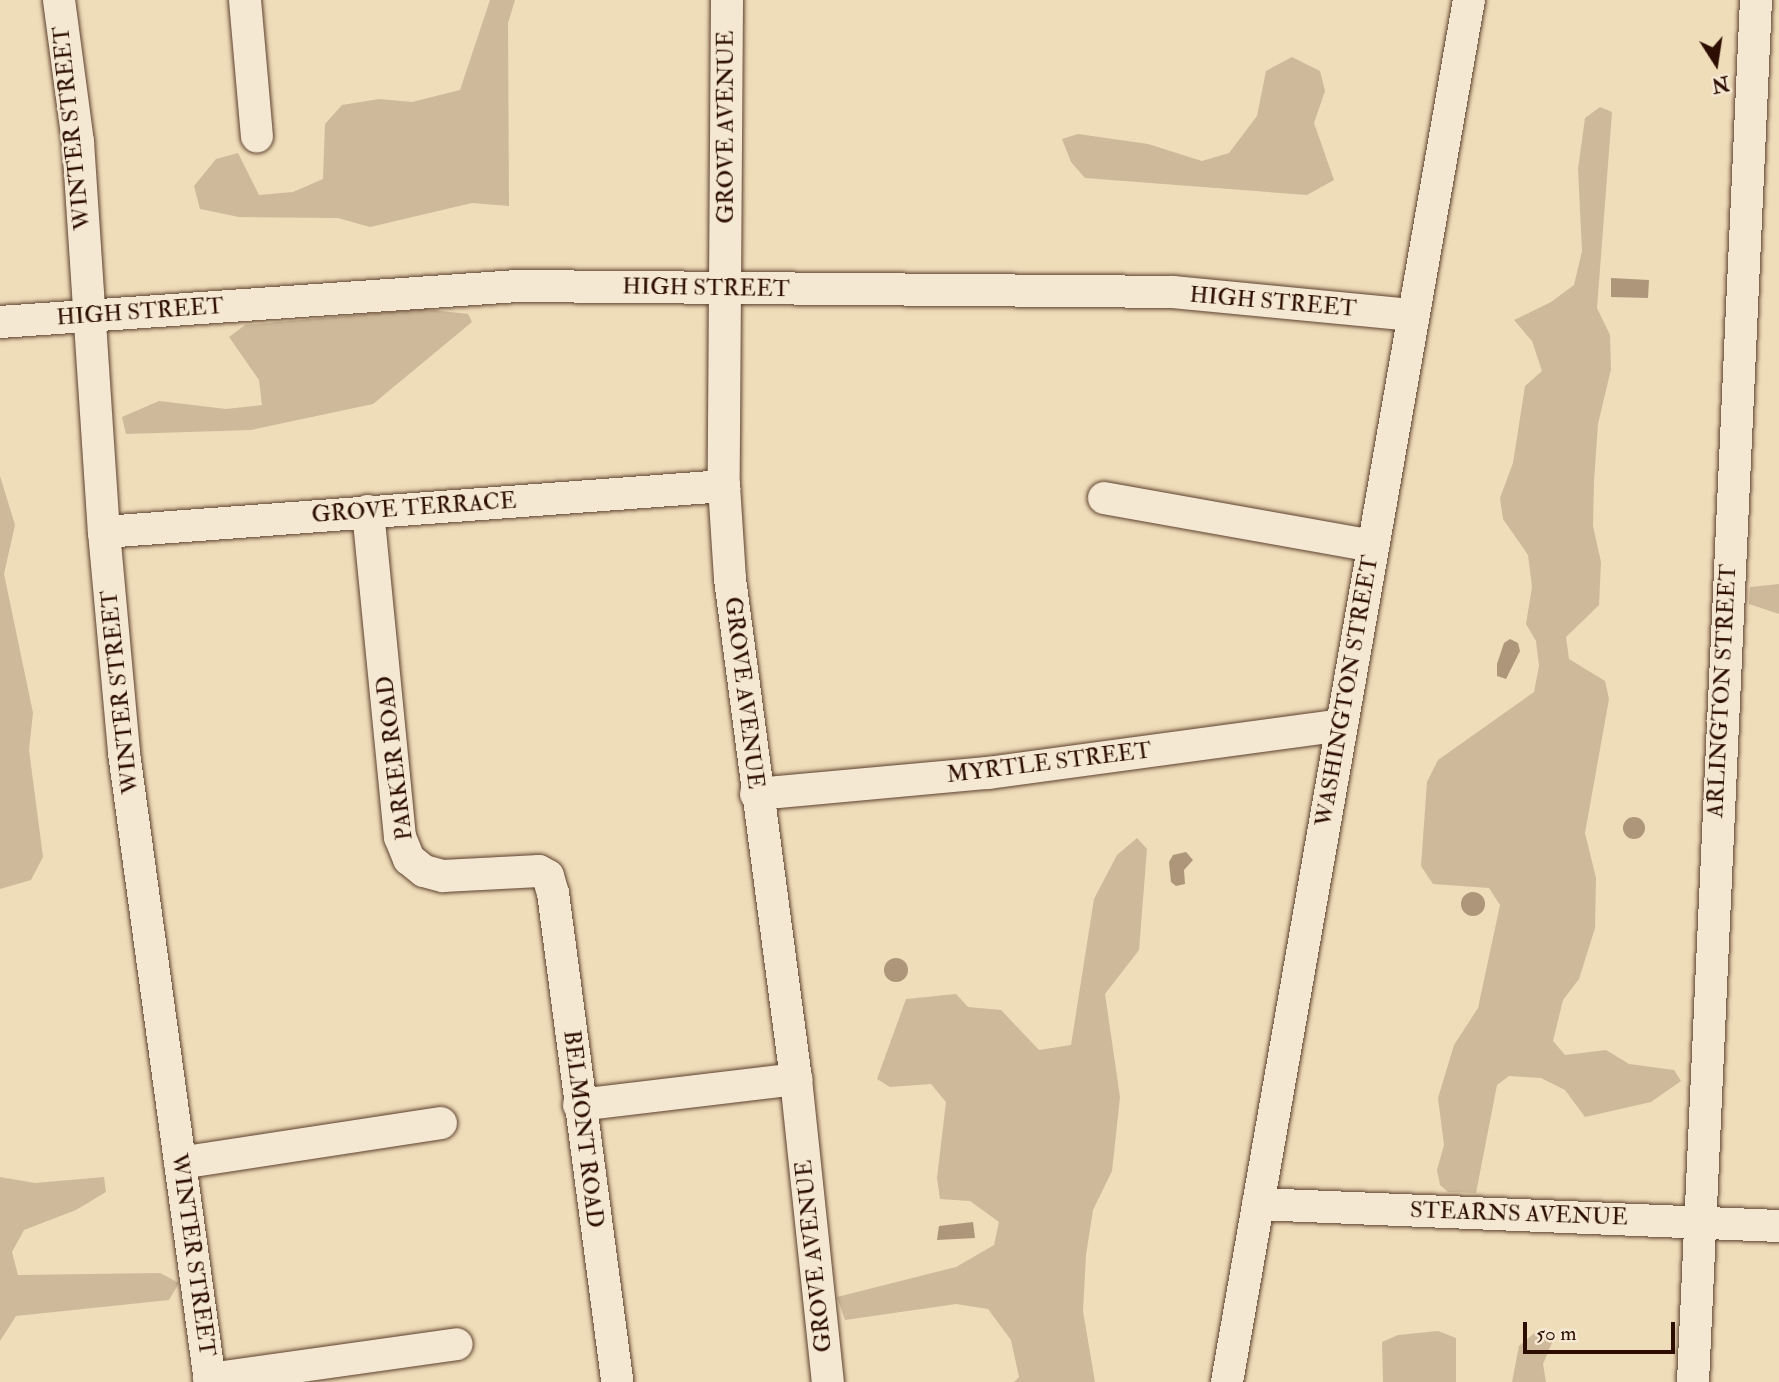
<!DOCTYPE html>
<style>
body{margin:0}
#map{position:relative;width:1779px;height:1382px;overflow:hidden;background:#efdcb9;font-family:"IM FELL Double Pica",serif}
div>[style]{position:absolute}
.green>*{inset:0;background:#ceb99a}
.water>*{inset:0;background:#ad967a}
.round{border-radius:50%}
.roads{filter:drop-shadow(0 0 2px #5d412e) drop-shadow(0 0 2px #5d412e)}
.minor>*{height:32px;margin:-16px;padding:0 16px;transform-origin:16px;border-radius:16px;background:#f5e8d2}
span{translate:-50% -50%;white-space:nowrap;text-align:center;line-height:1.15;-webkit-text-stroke:5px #f5e8d2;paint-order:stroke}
.street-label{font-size:23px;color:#2c0d00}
.north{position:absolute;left:1681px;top:28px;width:70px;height:70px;-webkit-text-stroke:5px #f5e8d2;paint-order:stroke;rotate:168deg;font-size:19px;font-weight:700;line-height:28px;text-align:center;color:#2c0d00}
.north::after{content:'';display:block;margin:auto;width:24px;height:32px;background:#2c0d00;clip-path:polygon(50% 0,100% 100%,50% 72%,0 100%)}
.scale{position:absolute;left:1523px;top:1322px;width:152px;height:32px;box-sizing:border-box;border:4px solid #2c0d00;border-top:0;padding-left:9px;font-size:21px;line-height:24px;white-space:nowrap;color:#2c0d00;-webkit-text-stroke:5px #f5e8d2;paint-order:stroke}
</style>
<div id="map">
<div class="green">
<i style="clip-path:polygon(490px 0,515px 0,508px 23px,509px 206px,472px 203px,370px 227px,338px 218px,239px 217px,200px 209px,194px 186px,216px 159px,238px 153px,259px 195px,293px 192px,323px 179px,325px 124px,342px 105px,379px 99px,412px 102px,460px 90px)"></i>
<i style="clip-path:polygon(1292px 57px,1320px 71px,1325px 91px,1314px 123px,1334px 180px,1307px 195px,1085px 178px,1071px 162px,1062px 139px,1078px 134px,1148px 144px,1202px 161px,1229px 153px,1257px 116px,1266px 71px)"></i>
<i style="clip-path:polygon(1600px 107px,1612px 112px,1597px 308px,1610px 335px,1611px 369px,1598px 424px,1594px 481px,1593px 526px,1601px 562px,1599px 605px,1566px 637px,1569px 659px,1605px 681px,1609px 699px,1585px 833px,1596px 878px,1595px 928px,1579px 979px,1563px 1000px,1553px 1041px,1565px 1055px,1606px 1050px,1629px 1064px,1674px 1070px,1681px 1081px,1651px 1102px,1585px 1117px,1565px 1090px,1541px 1078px,1509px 1076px,1497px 1085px,1476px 1193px,1448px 1192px,1440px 1185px,1437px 1170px,1444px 1145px,1438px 1098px,1454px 1045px,1478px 1008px,1500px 905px,1489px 888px,1433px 884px,1421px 866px,1427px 782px,1438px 760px,1534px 692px,1539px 666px,1536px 641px,1526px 624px,1532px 587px,1528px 555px,1503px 519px,1500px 498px,1513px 463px,1525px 386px,1542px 371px,1532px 341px,1514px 320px,1551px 302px,1574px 285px,1582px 251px,1578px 169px,1585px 118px)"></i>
<i style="clip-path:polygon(423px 309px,468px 314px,472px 322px,373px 404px,251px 430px,126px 434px,122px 417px,159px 401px,226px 409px,262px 405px,259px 380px,229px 337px,245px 325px)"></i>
<i style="clip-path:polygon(0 476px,15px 525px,4px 574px,33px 713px,29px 750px,43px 857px,31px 880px,0 889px)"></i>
<i style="clip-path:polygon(1779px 584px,1779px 614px,1749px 604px,1750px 587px)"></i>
<i style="clip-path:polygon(1137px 838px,1147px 849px,1139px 950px,1105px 994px,1120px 1097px,1112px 1171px,1093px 1210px,1086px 1255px,1083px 1311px,1095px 1382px,1014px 1382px,1019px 1377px,1011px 1340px,988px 1309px,956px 1304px,845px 1320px,837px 1297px,956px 1267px,994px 1245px,999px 1222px,970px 1201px,940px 1199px,937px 1178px,946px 1102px,931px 1084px,890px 1087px,877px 1079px,906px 999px,956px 994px,968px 1007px,1001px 1010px,1039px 1050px,1071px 1045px,1094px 899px,1117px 855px)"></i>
<i style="clip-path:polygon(0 1177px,35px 1183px,104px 1177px,106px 1192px,76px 1210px,24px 1230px,12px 1252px,18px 1275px,160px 1273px,179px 1283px,169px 1300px,16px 1316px,0 1341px)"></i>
<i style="clip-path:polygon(1538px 1330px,1554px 1338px,1543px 1364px,1546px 1382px,1512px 1382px,1519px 1346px)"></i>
<i style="clip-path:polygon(1438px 1331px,1456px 1338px,1456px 1382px,1383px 1382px,1382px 1342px,1398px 1335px)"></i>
</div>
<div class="water">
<i style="clip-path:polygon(1611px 278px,1649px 280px,1648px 298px,1611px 297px)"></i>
<i style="clip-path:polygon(1510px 639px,1518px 643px,1520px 651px,1506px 679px,1497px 676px,1497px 664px,1504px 643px)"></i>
<i class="round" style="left:1623px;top:817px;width:22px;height:22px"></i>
<i style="clip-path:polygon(1186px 852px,1193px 860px,1184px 870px,1185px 884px,1176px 886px,1171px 882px,1169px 862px,1173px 855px)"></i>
<i class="round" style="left:1461px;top:892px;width:24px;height:24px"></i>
<i class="round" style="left:884px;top:958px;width:24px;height:24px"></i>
<i style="clip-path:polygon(973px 1222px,975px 1238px,937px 1240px,939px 1226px)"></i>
</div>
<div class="roads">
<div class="minor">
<i style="left:59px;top:0;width:143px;rotate:82.4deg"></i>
<i style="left:78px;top:142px;width:391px;rotate:86.2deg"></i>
<i style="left:104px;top:532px;width:222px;rotate:84.8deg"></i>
<i style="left:124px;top:753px;width:635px;rotate:82.21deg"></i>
<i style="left:245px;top:0;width:137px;rotate:85deg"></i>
<i style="left:727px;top:0;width:486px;rotate:90.4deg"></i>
<i style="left:724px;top:486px;width:93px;rotate:86.3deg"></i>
<i style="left:730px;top:579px;width:504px;rotate:82.48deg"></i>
<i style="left:796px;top:1079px;width:305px;rotate:84deg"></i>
<i style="left:0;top:322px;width:519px;rotate:-3.98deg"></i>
<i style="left:518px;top:286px;width:655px;rotate:0.52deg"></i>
<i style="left:1173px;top:292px;width:241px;rotate:5.5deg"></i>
<i style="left:1104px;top:498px;width:273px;rotate:10.1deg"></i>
<i style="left:368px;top:511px;width:328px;rotate:84.4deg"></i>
<i style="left:400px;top:837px;width:24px;rotate:68deg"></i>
<i style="left:409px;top:859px;width:19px;rotate:39deg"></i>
<i style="left:424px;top:871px;width:20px;rotate:15deg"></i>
<i style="left:443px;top:876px;width:96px;rotate:-3deg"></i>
<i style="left:539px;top:871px;width:10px;rotate:29deg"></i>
<i style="left:548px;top:876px;width:18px;rotate:74deg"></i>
<i style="left:553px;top:893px;width:493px;rotate:82.5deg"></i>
<i style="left:104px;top:532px;width:622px;rotate:-4.24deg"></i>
<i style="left:756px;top:794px;width:233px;rotate:-5.2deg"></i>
<i style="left:988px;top:773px;width:356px;rotate:-7.7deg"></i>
<i style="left:579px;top:1105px;width:219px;rotate:-6.8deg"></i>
<i style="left:180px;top:1163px;width:264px;rotate:-8.7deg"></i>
<i style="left:1258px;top:1204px;width:521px;rotate:2.42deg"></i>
<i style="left:209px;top:1379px;width:250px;rotate:-8deg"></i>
<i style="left:1227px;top:1382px;width:1403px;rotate:-80.07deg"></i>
<i style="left:1693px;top:1382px;width:1383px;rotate:-87.39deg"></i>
</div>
</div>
<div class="street-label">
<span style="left:726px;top:127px;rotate:-90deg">GROVE AVENUE</span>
<span style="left:72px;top:128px;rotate:-96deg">WINTER STREET</span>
<span style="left:706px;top:288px;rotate:1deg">HIGH STREET</span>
<span style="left:1273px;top:302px;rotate:5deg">HIGH STREET</span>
<span style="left:140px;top:312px;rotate:-4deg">HIGH STREET</span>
<span style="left:414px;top:508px;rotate:-4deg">GROVE TERRACE</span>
<span style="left:1347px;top:691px;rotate:-80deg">WASHINGTON STREET</span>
<span style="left:1722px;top:691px;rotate:-87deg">ARLINGTON STREET</span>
<span style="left:120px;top:692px;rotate:-96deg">WINTER STREET</span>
<span style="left:744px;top:693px;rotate:83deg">GROVE AVENUE</span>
<span style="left:395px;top:758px;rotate:-97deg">PARKER ROAD</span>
<span style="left:1049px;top:763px;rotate:-7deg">MYRTLE STREET</span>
<span style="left:583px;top:1129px;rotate:83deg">BELMONT ROAD</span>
<span style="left:1519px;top:1214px;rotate:2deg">STEARNS AVENUE</span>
<span style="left:193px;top:1255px;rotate:82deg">WINTER STREET</span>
<span style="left:814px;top:1256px;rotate:-96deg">GROVE AVENUE</span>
</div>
<div class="north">N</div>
<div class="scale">50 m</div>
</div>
